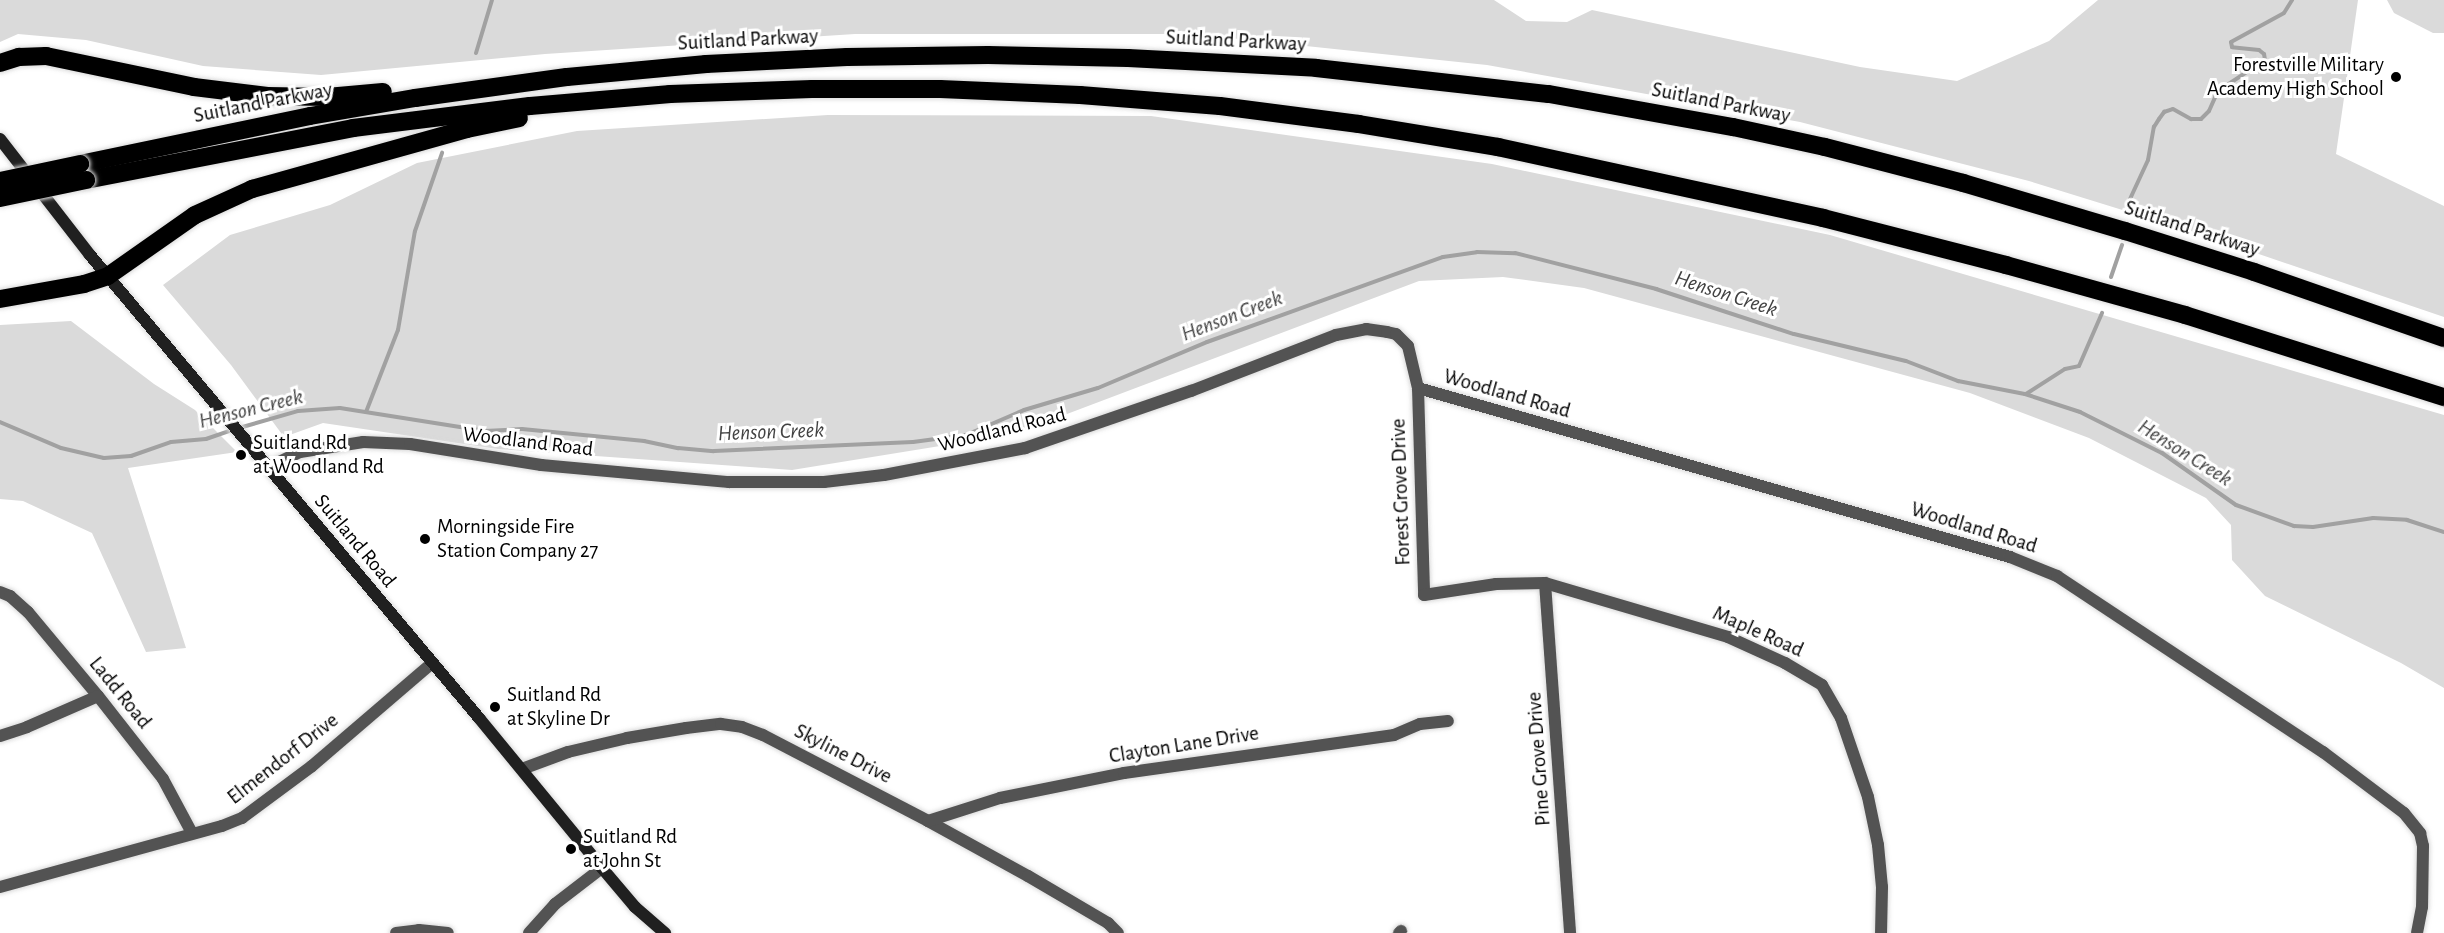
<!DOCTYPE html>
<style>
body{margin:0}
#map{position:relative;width:2444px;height:933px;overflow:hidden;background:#fff;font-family:"Alegreya Sans",sans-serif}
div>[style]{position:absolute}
.green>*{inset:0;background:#dadada}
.stream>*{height:4px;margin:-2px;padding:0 2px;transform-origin:2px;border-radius:2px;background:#a1a1a1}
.roads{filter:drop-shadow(0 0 2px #dbdbdb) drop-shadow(0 0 2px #dbdbdb)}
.street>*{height:12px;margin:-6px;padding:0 6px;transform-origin:6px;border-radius:6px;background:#535353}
.secondary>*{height:12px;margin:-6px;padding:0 6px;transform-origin:6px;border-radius:6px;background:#202020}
.highway>*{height:18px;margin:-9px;padding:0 9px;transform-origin:9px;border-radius:9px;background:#000}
.bridges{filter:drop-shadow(0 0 2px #dbdbdb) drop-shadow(0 0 2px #dbdbdb)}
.highway-bridge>*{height:18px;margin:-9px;padding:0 9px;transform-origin:9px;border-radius:9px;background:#000}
.dots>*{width:16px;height:16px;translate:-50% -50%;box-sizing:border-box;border:3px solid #fff;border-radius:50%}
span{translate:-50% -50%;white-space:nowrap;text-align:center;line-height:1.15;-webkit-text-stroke:6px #fff;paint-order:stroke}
.street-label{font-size:21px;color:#000}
.poi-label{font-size:21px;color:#000}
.right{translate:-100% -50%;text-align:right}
.left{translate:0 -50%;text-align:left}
.water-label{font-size:22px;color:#424242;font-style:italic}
</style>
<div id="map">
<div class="green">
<i style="clip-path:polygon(0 0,1494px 0,1526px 21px,1567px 22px,1592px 10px,1860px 67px,1957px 81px,2049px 41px,2098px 0,2358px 0,2336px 154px,2444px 206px,2444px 317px,2200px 234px,2029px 181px,1800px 122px,1487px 65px,1192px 34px,855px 34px,545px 54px,321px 75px,203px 66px,86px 40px,18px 34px,0 42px)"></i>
<i style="clip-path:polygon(2387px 0,2444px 0,2444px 33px,2433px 33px,2394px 13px)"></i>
<i style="clip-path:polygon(828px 115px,1151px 116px,1492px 164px,1830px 235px,2444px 415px,2444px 688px,2401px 663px,2265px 596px,2232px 560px,2231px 525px,2206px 498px,2089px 438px,1970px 393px,1584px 288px,1503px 277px,1419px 281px,1014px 434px,792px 470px,498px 449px,323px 423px,284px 437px,231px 365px,163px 285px,230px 235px,330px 205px,417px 163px,577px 131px)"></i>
<i style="clip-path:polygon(71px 321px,154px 384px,195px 410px,237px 452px,128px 468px,186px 648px,146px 652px,92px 533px,23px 501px,0 499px,0 325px)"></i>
</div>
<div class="stream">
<i style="left:476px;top:53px;width:55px;rotate:-73.2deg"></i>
<i style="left:2130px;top:199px;width:43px;rotate:-65.2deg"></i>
<i style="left:2148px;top:160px;width:34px;rotate:-80deg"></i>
<i style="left:2154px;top:127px;width:9px;rotate:-58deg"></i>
<i style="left:2159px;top:119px;width:9px;rotate:-54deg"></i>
<i style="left:2164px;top:112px;width:9px;rotate:-18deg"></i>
<i style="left:2173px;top:109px;width:21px;rotate:29deg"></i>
<i style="left:2191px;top:119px;width:10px"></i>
<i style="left:2201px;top:119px;width:11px;rotate:-45deg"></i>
<i style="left:2209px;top:111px;width:22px;rotate:-66deg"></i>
<i style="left:2218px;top:91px;width:56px;rotate:-33.4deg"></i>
<i style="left:2265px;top:60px;width:6px;rotate:-99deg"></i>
<i style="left:2264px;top:54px;width:6px;rotate:-141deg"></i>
<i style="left:2259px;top:50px;width:27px;rotate:-174deg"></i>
<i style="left:2232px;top:47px;width:5px;rotate:-101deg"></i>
<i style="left:2231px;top:42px;width:60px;rotate:-28.7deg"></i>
<i style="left:2284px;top:13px;width:15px;rotate:-58deg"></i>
<i style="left:2111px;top:277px;width:34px;rotate:-71deg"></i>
<i style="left:2026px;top:394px;width:46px;rotate:-32.7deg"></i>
<i style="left:2065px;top:369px;width:14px;rotate:-12deg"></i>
<i style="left:2079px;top:366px;width:58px;rotate:-66.5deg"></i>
<i style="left:366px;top:412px;width:88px;rotate:-68.7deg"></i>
<i style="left:398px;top:330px;width:100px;rotate:-80.3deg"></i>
<i style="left:415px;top:231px;width:83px;rotate:-70.9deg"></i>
<i style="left:0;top:422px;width:66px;rotate:23.1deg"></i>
<i style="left:61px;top:448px;width:44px;rotate:13.1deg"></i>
<i style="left:104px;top:458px;width:27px;rotate:-4deg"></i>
<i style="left:131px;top:456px;width:42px;rotate:-19.3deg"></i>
<i style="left:171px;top:442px;width:35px;rotate:-5deg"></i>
<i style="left:206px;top:439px;width:28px;rotate:-19deg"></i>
<i style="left:239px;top:428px;width:61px;rotate:-16.1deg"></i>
<i style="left:298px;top:411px;width:42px;rotate:-4.1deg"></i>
<i style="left:340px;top:408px;width:147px;rotate:9deg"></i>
<i style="left:485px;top:431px;width:37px;rotate:-3deg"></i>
<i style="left:522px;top:429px;width:123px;rotate:5.6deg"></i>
<i style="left:644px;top:441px;width:35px;rotate:12deg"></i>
<i style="left:678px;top:448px;width:36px;rotate:5deg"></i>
<i style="left:714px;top:451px;width:199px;rotate:-2.6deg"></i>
<i style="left:913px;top:442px;width:53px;rotate:-7.5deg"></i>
<i style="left:966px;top:435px;width:63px;rotate:-23.3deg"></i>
<i style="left:1024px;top:410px;width:77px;rotate:-16.6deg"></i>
<i style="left:1098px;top:388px;width:118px;rotate:-22.9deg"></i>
<i style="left:1207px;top:342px;width:251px;rotate:-19.8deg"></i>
<i style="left:1443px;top:257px;width:34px;rotate:-8deg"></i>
<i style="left:1477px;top:252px;width:38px;rotate:2deg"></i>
<i style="left:1515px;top:253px;width:146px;rotate:14.3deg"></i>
<i style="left:1656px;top:289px;width:145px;rotate:18.1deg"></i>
<i style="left:1794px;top:334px;width:115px;rotate:13.6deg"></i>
<i style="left:1906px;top:361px;width:56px;rotate:21deg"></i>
<i style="left:1958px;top:381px;width:68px;rotate:11deg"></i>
<i style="left:2025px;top:394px;width:58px;rotate:18.1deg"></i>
<i style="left:2080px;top:412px;width:92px;rotate:26.6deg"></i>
<i style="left:2162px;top:453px;width:90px;rotate:35.1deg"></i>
<i style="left:2236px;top:505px;width:62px;rotate:19.9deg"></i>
<i style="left:2294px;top:526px;width:19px;rotate:3deg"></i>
<i style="left:2313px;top:527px;width:61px;rotate:-8.5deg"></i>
<i style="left:2373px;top:518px;width:34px;rotate:3deg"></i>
<i style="left:2407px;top:520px;width:39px;rotate:18deg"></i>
</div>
<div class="roads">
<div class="street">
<i style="left:1418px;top:388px;width:616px;rotate:15.93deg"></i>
<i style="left:2010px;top:557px;width:51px;rotate:22deg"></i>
<i style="left:2057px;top:576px;width:319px;rotate:33.5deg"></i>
<i style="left:2323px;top:752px;width:101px;rotate:37deg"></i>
<i style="left:2404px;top:813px;width:26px;rotate:51deg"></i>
<i style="left:2420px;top:833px;width:13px;rotate:77deg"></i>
<i style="left:2423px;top:846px;width:61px;rotate:90.9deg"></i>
<i style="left:2422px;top:907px;width:26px;rotate:101deg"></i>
<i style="left:269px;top:467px;width:34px;rotate:-26deg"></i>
<i style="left:300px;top:452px;width:64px;rotate:-9deg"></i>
<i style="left:363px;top:442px;width:47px;rotate:2.4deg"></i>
<i style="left:410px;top:444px;width:133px;rotate:9.1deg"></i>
<i style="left:541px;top:465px;width:189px;rotate:5.2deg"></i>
<i style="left:729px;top:482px;width:95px"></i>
<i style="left:824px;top:482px;width:60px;rotate:-6.7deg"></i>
<i style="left:884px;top:475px;width:144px;rotate:-10.8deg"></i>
<i style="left:1025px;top:448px;width:176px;rotate:-19deg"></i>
<i style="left:1191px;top:391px;width:155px;rotate:-21.1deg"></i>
<i style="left:1336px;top:335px;width:31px;rotate:-11deg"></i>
<i style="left:1366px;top:329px;width:21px;rotate:8deg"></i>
<i style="left:1387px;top:332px;width:9px;rotate:13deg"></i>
<i style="left:1396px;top:334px;width:17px;rotate:45deg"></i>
<i style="left:1408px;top:346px;width:43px;rotate:76.6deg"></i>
<i style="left:1418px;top:388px;width:207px;rotate:88.3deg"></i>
<i style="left:1424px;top:595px;width:73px;rotate:-8.7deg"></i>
<i style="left:1496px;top:584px;width:49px;rotate:-1.2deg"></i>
<i style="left:1545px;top:583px;width:191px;rotate:16.4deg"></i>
<i style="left:1728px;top:637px;width:63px;rotate:24.5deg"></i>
<i style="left:1785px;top:663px;width:43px;rotate:30.7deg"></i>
<i style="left:1822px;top:685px;width:38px;rotate:60deg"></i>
<i style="left:1841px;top:718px;width:83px;rotate:71.1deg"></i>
<i style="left:1868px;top:797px;width:49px;rotate:78.2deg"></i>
<i style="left:1878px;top:845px;width:42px;rotate:84.6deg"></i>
<i style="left:1882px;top:887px;width:46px;rotate:91.2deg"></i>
<i style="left:1545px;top:583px;width:351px;rotate:85.9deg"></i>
<i style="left:0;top:592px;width:11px;rotate:22deg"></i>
<i style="left:10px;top:596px;width:24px;rotate:42deg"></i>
<i style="left:28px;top:612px;width:109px;rotate:50.2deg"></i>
<i style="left:98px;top:696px;width:105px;rotate:51.9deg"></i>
<i style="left:163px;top:779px;width:61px;rotate:61.8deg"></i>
<i style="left:0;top:736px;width:28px;rotate:-18deg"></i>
<i style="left:27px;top:727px;width:77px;rotate:-23.6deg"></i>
<i style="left:522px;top:769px;width:49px;rotate:-20.3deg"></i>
<i style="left:568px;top:752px;width:61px;rotate:-13.3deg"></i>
<i style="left:627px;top:738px;width:60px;rotate:-9.6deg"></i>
<i style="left:686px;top:728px;width:35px;rotate:-7deg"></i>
<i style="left:721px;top:724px;width:21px;rotate:8deg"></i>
<i style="left:742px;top:727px;width:22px;rotate:21deg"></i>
<i style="left:763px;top:735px;width:186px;rotate:27.5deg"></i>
<i style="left:928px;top:821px;width:114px;rotate:28.8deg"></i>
<i style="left:1028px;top:876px;width:93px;rotate:30.4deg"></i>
<i style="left:1108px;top:923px;width:14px;rotate:45deg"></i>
<i style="left:928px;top:821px;width:76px;rotate:-17.7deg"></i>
<i style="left:1000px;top:798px;width:126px;rotate:-11.4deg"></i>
<i style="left:1124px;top:773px;width:273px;rotate:-8deg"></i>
<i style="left:1394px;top:735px;width:28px;rotate:-23deg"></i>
<i style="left:1420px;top:724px;width:28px;rotate:-6deg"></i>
<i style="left:0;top:887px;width:230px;rotate:-15.4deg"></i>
<i style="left:222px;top:826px;width:22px;rotate:-22deg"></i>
<i style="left:242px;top:818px;width:87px;rotate:-36.6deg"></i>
<i style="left:312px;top:766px;width:158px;rotate:-40.6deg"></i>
<i style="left:396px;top:933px;width:23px;rotate:-7deg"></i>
<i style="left:419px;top:930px;width:29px;rotate:6deg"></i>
<i style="left:529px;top:933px;width:39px;rotate:-48deg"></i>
<i style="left:555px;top:904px;width:59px;rotate:-37.5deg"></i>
<i style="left:1399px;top:933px;width:3px;rotate:-45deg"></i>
</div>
<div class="secondary">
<i style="left:0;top:139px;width:147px;rotate:52.2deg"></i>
<i style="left:90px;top:255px;width:605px;rotate:49.96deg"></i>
<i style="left:479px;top:718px;width:194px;rotate:50.6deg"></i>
<i style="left:602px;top:868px;width:51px;rotate:49.8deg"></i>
<i style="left:635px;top:907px;width:40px;rotate:41deg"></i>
</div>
<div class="highway">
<i style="left:0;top:63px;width:20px;rotate:-18deg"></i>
<i style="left:19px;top:57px;width:27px;rotate:-2deg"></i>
<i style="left:46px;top:56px;width:151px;rotate:11.8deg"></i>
<i style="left:194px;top:87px;width:74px;rotate:7deg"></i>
<i style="left:267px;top:96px;width:60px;rotate:1deg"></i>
<i style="left:327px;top:97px;width:56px;rotate:-5.1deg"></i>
<i style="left:80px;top:164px;width:235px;rotate:-11.8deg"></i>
<i style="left:310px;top:116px;width:107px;rotate:-9.7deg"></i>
<i style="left:415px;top:98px;width:153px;rotate:-7.9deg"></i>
<i style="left:567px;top:77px;width:140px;rotate:-5.3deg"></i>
<i style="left:706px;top:64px;width:141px;rotate:-2.8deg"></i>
<i style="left:847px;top:57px;width:141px;rotate:-0.8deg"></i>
<i style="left:988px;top:55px;width:140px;rotate:1.2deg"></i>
<i style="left:1128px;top:58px;width:188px;rotate:3deg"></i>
<i style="left:1316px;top:68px;width:234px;rotate:6.4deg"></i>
<i style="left:1549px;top:94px;width:187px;rotate:10.2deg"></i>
<i style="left:1733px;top:127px;width:94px;rotate:12.3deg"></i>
<i style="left:1825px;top:147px;width:143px;rotate:14.6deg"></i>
<i style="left:1963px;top:183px;width:169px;rotate:16.5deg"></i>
<i style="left:2125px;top:231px;width:135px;rotate:17.6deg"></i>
<i style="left:2254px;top:272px;width:201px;rotate:19.2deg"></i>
<i style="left:86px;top:180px;width:272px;rotate:-11deg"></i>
<i style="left:353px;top:128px;width:178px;rotate:-7.1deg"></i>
<i style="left:530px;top:106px;width:141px;rotate:-4.9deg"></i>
<i style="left:670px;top:94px;width:142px;rotate:-2deg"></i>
<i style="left:812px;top:89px;width:128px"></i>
<i style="left:940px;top:89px;width:140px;rotate:2.5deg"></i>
<i style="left:1080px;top:95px;width:140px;rotate:4.5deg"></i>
<i style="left:1220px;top:106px;width:140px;rotate:7.4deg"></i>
<i style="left:1359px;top:124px;width:141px;rotate:9.4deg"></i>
<i style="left:1498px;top:147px;width:333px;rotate:12.3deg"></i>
<i style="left:1823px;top:218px;width:189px;rotate:14.4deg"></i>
<i style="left:2006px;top:265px;width:186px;rotate:15.6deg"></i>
<i style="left:2185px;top:315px;width:272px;rotate:17.6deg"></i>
<i style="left:0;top:299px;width:85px;rotate:-10.1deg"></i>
<i style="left:84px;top:284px;width:25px;rotate:-18deg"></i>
<i style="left:108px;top:276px;width:106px;rotate:-35deg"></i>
<i style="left:195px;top:215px;width:63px;rotate:-24.5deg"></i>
<i style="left:252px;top:189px;width:223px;rotate:-15.6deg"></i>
<i style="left:467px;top:129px;width:53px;rotate:-11.9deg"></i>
</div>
</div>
<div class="bridges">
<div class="highway-bridge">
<i style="left:0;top:181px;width:82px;rotate:-12deg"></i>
<i style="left:0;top:198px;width:88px;rotate:-11.8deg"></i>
</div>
</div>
<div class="dots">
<i style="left:2396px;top:77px;background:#000"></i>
<i style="left:241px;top:455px;background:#000"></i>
<i style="left:425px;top:539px;background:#000"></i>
<i style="left:495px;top:707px;background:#000"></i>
<i style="left:571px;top:849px;background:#000"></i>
</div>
<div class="street-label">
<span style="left:748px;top:40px;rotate:-3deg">Suitland Parkway</span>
<span style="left:1236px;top:41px;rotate:3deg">Suitland Parkway</span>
<span style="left:263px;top:103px;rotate:-11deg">Suitland Parkway</span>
<span style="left:1721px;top:103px;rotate:11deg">Suitland Parkway</span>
<span style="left:2192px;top:229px;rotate:18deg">Suitland Parkway</span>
<span style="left:1507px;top:394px;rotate:16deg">Woodland Road</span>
<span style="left:1002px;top:430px;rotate:-14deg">Woodland Road</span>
<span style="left:528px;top:442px;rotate:7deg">Woodland Road</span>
<span style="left:1401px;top:492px;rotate:-92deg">Forest Grove Drive</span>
<span style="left:1974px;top:528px;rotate:17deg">Woodland Road</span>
<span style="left:355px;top:541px;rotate:50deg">Suitland Road</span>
<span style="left:1758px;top:632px;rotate:24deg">Maple Road</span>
<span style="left:120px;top:693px;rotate:51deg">Ladd Road</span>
<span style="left:1184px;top:745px;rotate:-9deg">Clayton Lane Drive</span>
<span style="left:843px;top:754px;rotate:27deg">Skyline Drive</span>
<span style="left:283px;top:759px;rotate:-38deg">Elmendorf Drive</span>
<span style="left:1539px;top:759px;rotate:-94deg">Pine Grove Drive</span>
</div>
<div class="poi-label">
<span class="right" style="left:2384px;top:77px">Forestville Military<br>Academy High School</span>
<span class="left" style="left:253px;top:455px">Suitland Rd<br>at Woodland Rd</span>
<span class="left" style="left:437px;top:539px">Morningside Fire<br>Station Company 27</span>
<span class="left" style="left:507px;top:707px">Suitland Rd<br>at Skyline Dr</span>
<span class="left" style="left:583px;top:849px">Suitland Rd<br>at John St</span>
</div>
<div class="water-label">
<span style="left:1726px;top:294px;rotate:18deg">Henson Creek</span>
<span style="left:1232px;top:316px;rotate:-21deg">Henson Creek</span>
<span style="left:251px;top:409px;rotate:-14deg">Henson Creek</span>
<span style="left:771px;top:432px;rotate:-2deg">Henson Creek</span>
<span style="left:2185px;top:453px;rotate:32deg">Henson Creek</span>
</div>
</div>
